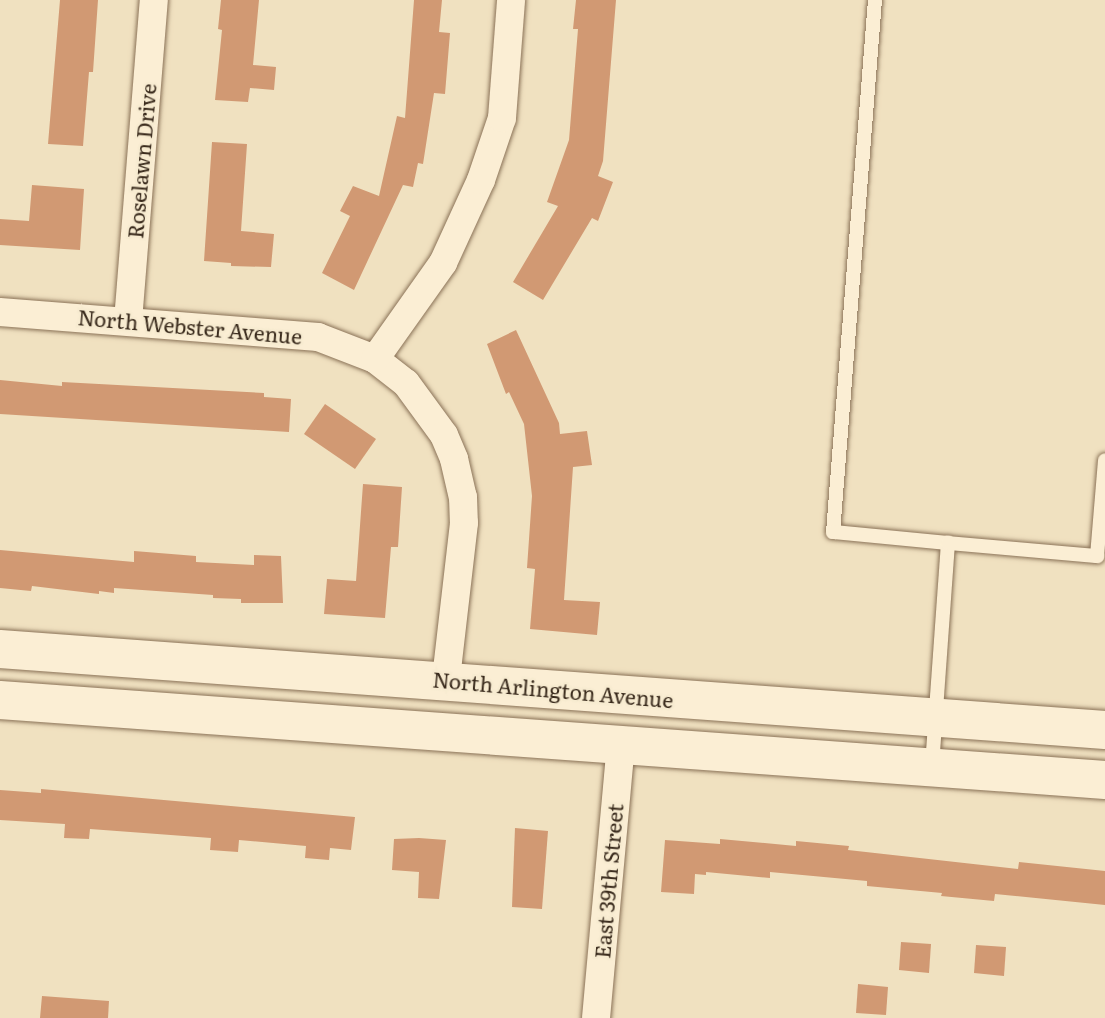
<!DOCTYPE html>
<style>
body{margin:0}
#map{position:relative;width:1105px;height:1018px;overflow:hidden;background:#f0e1c0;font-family:Literata,serif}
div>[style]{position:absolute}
.building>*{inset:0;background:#d19973}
.roads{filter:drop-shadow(0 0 2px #8a7257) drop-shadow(0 0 2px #8a7257)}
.service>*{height:14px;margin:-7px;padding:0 7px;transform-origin:7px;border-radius:7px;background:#fbeed4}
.minor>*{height:28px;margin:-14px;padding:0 14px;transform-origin:14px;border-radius:14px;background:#fbeed4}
.secondary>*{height:38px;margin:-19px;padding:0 19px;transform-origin:19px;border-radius:19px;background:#fbeed4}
span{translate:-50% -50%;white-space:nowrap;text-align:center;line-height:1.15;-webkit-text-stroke:5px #f7ebd0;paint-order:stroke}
.street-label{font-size:21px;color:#392a1c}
</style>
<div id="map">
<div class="building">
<i style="clip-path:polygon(60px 0,98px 0,93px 72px,89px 72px,83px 146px,48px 144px)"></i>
<i style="clip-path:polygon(221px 0,259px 0,253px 65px,276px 67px,274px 90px,250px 88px,248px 102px,215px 100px,222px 30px,218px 29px)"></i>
<i style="clip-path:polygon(414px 0,442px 0,439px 32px,450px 33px,445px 94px,434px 93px,423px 164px,418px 163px,413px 187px,403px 185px,354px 290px,322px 273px,350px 216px,340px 211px,353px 186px,379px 196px,397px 116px,405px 118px)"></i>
<i style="clip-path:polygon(576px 0,616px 0,603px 161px,598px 176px,613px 182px,598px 221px,592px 218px,543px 300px,513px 282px,558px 206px,547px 202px,569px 140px,578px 29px,573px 29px)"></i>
<i style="clip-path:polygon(212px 142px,247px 144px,241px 231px,274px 234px,271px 267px,231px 266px,231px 263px,204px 261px)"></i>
<i style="clip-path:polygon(32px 185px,84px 189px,80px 250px,0 245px,0 219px,29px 221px)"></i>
<i style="clip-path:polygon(516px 330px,559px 423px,560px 434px,587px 431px,592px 465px,573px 467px,564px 600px,600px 602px,597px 635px,530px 629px,535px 569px,527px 568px,532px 496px,524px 424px,509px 392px,506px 394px,487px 344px)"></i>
<i style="clip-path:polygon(0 380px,62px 386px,62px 382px,264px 393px,264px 397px,291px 399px,289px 432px,0 414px)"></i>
<i style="clip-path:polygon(325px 404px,376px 439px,355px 469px,304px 434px)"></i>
<i style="clip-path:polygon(363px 484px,402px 487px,398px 547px,391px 547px,385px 618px,324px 614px,327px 579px,356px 581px)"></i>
<i style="clip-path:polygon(0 550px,134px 562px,134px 551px,196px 556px,196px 562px,254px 565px,254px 555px,281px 556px,283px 603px,241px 603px,241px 599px,213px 598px,213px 595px,114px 588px,114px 593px,99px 591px,99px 594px,32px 586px,31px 591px,0 588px)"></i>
<i style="clip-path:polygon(41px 789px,355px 817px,351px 850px,330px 848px,329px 860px,305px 858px,306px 846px,239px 840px,238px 852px,210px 850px,211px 838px,90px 829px,89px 839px,64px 838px,65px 824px,0 820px,0 790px,41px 793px)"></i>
<i style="clip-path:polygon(515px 828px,548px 831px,542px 909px,512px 907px)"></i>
<i style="clip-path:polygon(419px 838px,446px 840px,439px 899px,418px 898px,419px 872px,392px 870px,394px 839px)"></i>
<i style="clip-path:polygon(720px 839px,796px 846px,796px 841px,849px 846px,848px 850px,1018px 869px,1019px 862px,1105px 871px,1105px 905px,995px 894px,994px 901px,941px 896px,942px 893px,867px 886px,867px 881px,770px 872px,770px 878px,706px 872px,706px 875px,695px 874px,694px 894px,661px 892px,665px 840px,720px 844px)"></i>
<i style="clip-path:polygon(901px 942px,931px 944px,929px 973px,899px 970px)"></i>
<i style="clip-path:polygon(976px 945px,1006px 947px,1004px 976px,974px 973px)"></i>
<i style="clip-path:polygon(858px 984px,888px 987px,886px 1015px,856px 1013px)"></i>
<i style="clip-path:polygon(42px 996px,109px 1001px,108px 1018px,40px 1018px)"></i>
</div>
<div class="roads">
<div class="service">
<i style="left:875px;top:0;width:534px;rotate:94.51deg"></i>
<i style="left:833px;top:532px;width:116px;rotate:5.5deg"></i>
<i style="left:932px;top:766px;width:224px;rotate:-85.9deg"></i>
<i style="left:948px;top:543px;width:150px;rotate:5deg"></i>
<i style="left:1097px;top:556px;width:96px;rotate:-85.2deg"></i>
</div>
<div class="minor">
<i style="left:0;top:312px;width:319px;rotate:4.5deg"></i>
<i style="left:318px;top:337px;width:61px;rotate:21.1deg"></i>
<i style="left:375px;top:359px;width:39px;rotate:38deg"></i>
<i style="left:406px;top:383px;width:64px;rotate:53.8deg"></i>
<i style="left:444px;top:435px;width:26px;rotate:67deg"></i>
<i style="left:454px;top:459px;width:39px;rotate:77deg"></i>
<i style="left:463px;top:497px;width:26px;rotate:88deg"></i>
<i style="left:464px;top:523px;width:157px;rotate:96.6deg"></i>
<i style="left:128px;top:321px;width:322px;rotate:-85.4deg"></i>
<i style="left:375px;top:359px;width:118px;rotate:-54.7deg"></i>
<i style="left:443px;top:263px;width:91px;rotate:-65.4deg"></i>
<i style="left:481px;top:180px;width:65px;rotate:-71.3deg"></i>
<i style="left:502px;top:118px;width:118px;rotate:-85.6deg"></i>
<i style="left:596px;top:1018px;width:275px;rotate:-84.8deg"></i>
</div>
<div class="secondary">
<i style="left:0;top:649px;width:1108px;rotate:4.19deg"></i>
<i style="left:0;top:700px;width:1108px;rotate:4.14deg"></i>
</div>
</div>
<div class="street-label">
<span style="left:141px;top:161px;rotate:-85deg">Roselawn Drive</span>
<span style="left:190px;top:326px;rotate:5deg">North Webster Avenue</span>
<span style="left:553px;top:689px;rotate:5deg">North Arlington Avenue</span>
<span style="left:608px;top:881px;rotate:-85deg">East 39th Street</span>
</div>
</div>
